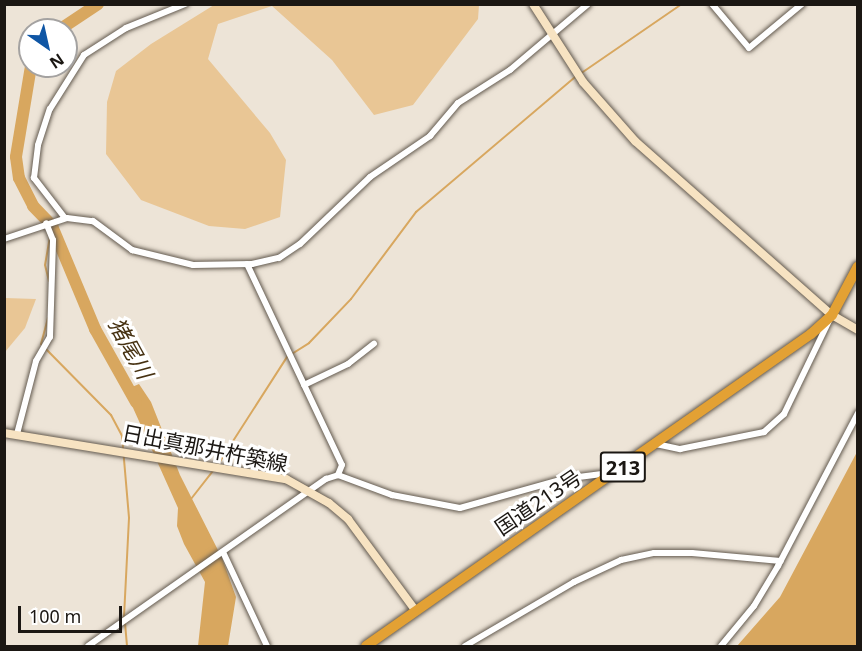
<!DOCTYPE html>
<meta charset="utf-8">
<style>
body{margin:0}
#map{position:relative;width:862px;height:651px;overflow:hidden;background:#ede4d7;font-family:"Noto Sans","Noto Sans JP",sans-serif}
div>[style]{position:absolute}
.green>*{inset:0;background:#e9c695}
.water>*{inset:0;background:#d8a75f}
.stream>*{height:2px;margin:-1px;padding:0 1px;transform-origin:1px;border-radius:1px;background:#d8a75f}
.river>*{height:12px;margin:-6px;padding:0 6px;transform-origin:6px;border-radius:6px;background:#d8a75f}
.roads{filter:drop-shadow(0 0 2px #635a4f) drop-shadow(0 0 2px #635a4f)}
.street>*{height:6px;margin:-3px;padding:0 3px;transform-origin:3px;border-radius:3px;background:#fff}
.secondary>*{height:8px;margin:-4px;padding:0 4px;transform-origin:4px;border-radius:4px;background:#f7e3c2}
.highway>*{height:10px;margin:-5px;padding:0 5px;transform-origin:5px;border-radius:5px;background:#e3a134}
span{translate:-50% -50%;white-space:nowrap;text-align:center;line-height:1.15;-webkit-text-stroke:6px #fff;paint-order:stroke}
.shield-label span{padding:2px 4px;background:#fff;border:2px solid;border-radius:4px;-webkit-text-stroke-width:0}
.shield-label{font-size:20px;color:#1b1713;font-weight:700}
.street-label{font-size:21px;color:#1b1713}
.water-label{font-size:22px;color:#463111;font-style:italic}
.frame{position:absolute;inset:0;border:6px solid #1b1713;pointer-events:none}
.north{position:absolute;left:18px;top:18px;width:60px;height:60px;box-sizing:border-box;background:#fff;border:2px solid #a4a2a1;border-radius:50%;rotate:146deg;font-size:16px;font-weight:700;line-height:24px;text-align:center;color:#1b1713}
.north::after{content:'';display:block;margin:auto;width:21px;height:27px;background:#0f56a5;clip-path:polygon(50% 0,100% 100%,50% 72%,0 100%)}
.scale{position:absolute;left:18px;top:606px;width:104px;height:27px;box-sizing:border-box;border:3px solid #1b1713;border-top:0;padding-left:8px;font-size:18px;line-height:21px;white-space:nowrap;color:#1b1713;-webkit-text-stroke:4px #fff;paint-order:stroke}
</style>
<div id="map">
<div class="green">
<i style="clip-path:polygon(214px 5px,214px 4px,479px 5px,478px 19px,413px 105px,374px 115px,332px 60px,272px 6px,218px 24px,208px 59px,270px 133px,286px 160px,280px 217px,245px 229px,209px 226px,141px 200px,106px 154px,107px 102px,116px 71px,151px 44px)"></i>
<i style="clip-path:polygon(5px 298px,36px 299px,25px 328px,5px 352px)"></i>
</div>
<div class="water">
<i style="clip-path:polygon(139px 384px,151px 402px,180px 475px,222px 558px,236px 597px,228px 646px,198px 646px,205px 582px,184px 544px,177px 526px,178px 508px,125px 390px)"></i>
<i style="clip-path:polygon(857px 452px,857px 646px,737px 646px,780px 597px)"></i>
</div>
<div class="stream">
<i style="left:580px;top:74px;width:124px;rotate:-34.5deg"></i>
<i style="left:49px;top:281px;width:16px;rotate:-104deg"></i>
<i style="left:45px;top:265px;width:28px;rotate:-80deg"></i>
<i style="left:48px;top:318px;width:27px;rotate:105deg"></i>
<i style="left:41px;top:344px;width:100px;rotate:45.4deg"></i>
<i style="left:111px;top:415px;width:24px;rotate:62deg"></i>
<i style="left:122px;top:436px;width:82px;rotate:85.1deg"></i>
<i style="left:129px;top:518px;width:100px;rotate:92.9deg"></i>
<i style="left:217px;top:466px;width:130px;rotate:-57.3deg"></i>
<i style="left:287px;top:357px;width:26px;rotate:-32deg"></i>
<i style="left:309px;top:343px;width:61px;rotate:-46.3deg"></i>
<i style="left:351px;top:299px;width:109px;rotate:-53.2deg"></i>
<i style="left:416px;top:212px;width:209px;rotate:-40.3deg"></i>
<i style="left:191px;top:499px;width:36px;rotate:-52deg"></i>
<i style="left:125px;top:623px;width:23px;rotate:85deg"></i>
</div>
<div class="river">
<i style="left:59px;top:30px;width:47px;rotate:-33.7deg"></i>
<i style="left:31px;top:66px;width:92px;rotate:99.4deg"></i>
<i style="left:16px;top:157px;width:21px;rotate:82deg"></i>
<i style="left:19px;top:178px;width:31px;rotate:63deg"></i>
<i style="left:33px;top:206px;width:28px;rotate:46deg"></i>
<i style="left:52px;top:226px;width:112px;rotate:67.3deg"></i>
<i style="left:95px;top:329px;width:84px;rotate:60.7deg"></i>
</div>
<div class="roads">
<div class="street">
<i style="left:712px;top:4px;width:57px;rotate:49.9deg"></i>
<i style="left:749px;top:48px;width:69px;rotate:-39.7deg"></i>
<i style="left:65px;top:218px;width:51px;rotate:-127.8deg"></i>
<i style="left:34px;top:178px;width:33px;rotate:-83deg"></i>
<i style="left:38px;top:145px;width:38px;rotate:-72deg"></i>
<i style="left:50px;top:109px;width:64px;rotate:-57.8deg"></i>
<i style="left:84px;top:55px;width:50px;rotate:-32.7deg"></i>
<i style="left:126px;top:28px;width:64px;rotate:-22.1deg"></i>
<i style="left:4px;top:239px;width:66px;rotate:-18.4deg"></i>
<i style="left:67px;top:218px;width:26px;rotate:7deg"></i>
<i style="left:93px;top:221px;width:49px;rotate:36.6deg"></i>
<i style="left:132px;top:250px;width:63px;rotate:13.8deg"></i>
<i style="left:193px;top:265px;width:59px;rotate:-1deg"></i>
<i style="left:252px;top:264px;width:28px;rotate:-13deg"></i>
<i style="left:279px;top:258px;width:25px;rotate:-34deg"></i>
<i style="left:300px;top:244px;width:97px;rotate:-43.7deg"></i>
<i style="left:370px;top:177px;width:73px;rotate:-34.3deg"></i>
<i style="left:430px;top:136px;width:43px;rotate:-49.7deg"></i>
<i style="left:458px;top:103px;width:62px;rotate:-32.4deg"></i>
<i style="left:510px;top:70px;width:102px;rotate:-40.2deg"></i>
<i style="left:247px;top:264px;width:222px;rotate:64.7deg"></i>
<i style="left:342px;top:465px;width:11px;rotate:112deg"></i>
<i style="left:304px;top:385px;width:49px;rotate:-25.5deg"></i>
<i style="left:348px;top:364px;width:33px;rotate:-38deg"></i>
<i style="left:17px;top:434px;width:75px;rotate:-75.4deg"></i>
<i style="left:36px;top:361px;width:28px;rotate:-60deg"></i>
<i style="left:50px;top:337px;width:97px;rotate:-88.2deg"></i>
<i style="left:53px;top:240px;width:18px;rotate:-112deg"></i>
<i style="left:656px;top:444px;width:25px;rotate:12deg"></i>
<i style="left:680px;top:449px;width:86px;rotate:-11.4deg"></i>
<i style="left:764px;top:432px;width:27px;rotate:-42deg"></i>
<i style="left:784px;top:414px;width:103px;rotate:-64.2deg"></i>
<i style="left:223px;top:552px;width:104px;rotate:64.9deg"></i>
<i style="left:88px;top:646px;width:291px;rotate:-35.1deg"></i>
<i style="left:326px;top:479px;width:13px;rotate:-18deg"></i>
<i style="left:338px;top:475px;width:58px;rotate:20.3deg"></i>
<i style="left:392px;top:495px;width:69px;rotate:10.8deg"></i>
<i style="left:460px;top:508px;width:107px;rotate:-15.7deg"></i>
<i style="left:563px;top:479px;width:47px;rotate:-7.3deg"></i>
<i style="left:465px;top:646px;width:126px;rotate:-30.4deg"></i>
<i style="left:574px;top:582px;width:52px;rotate:-25.1deg"></i>
<i style="left:621px;top:560px;width:34px;rotate:-12deg"></i>
<i style="left:654px;top:553px;width:38px"></i>
<i style="left:692px;top:553px;width:89px;rotate:5.1deg"></i>
<i style="left:721px;top:646px;width:52px;rotate:-50.5deg"></i>
<i style="left:754px;top:606px;width:47px;rotate:-59deg"></i>
<i style="left:778px;top:566px;width:173px;rotate:-62.4deg"></i>
</div>
<div class="secondary">
<i style="left:533px;top:4px;width:93px;rotate:57.3deg"></i>
<i style="left:583px;top:82px;width:79px;rotate:48.6deg"></i>
<i style="left:635px;top:141px;width:263px;rotate:41.5deg"></i>
<i style="left:832px;top:315px;width:30px;rotate:30deg"></i>
<i style="left:4px;top:433px;width:286px;rotate:9.3deg"></i>
<i style="left:286px;top:479px;width:49px;rotate:29.2deg"></i>
<i style="left:329px;top:503px;width:25px;rotate:40deg"></i>
<i style="left:348px;top:519px;width:113px;rotate:53.6deg"></i>
</div>
<div class="highway">
<i style="left:366px;top:646px;width:543px;rotate:-35.04deg"></i>
<i style="left:811px;top:334px;width:28px;rotate:-42deg"></i>
<i style="left:832px;top:315px;width:55px;rotate:-62deg"></i>
</div>
</div>
<div class="shield-label">
<span style="left:623px;top:467px">213</span>
</div>
<div class="street-label">
<span style="left:205px;top:448px;rotate:11deg">日出真那井杵築線</span>
<span style="left:538px;top:502px;rotate:-34deg">国道213号</span>
</div>
<div class="water-label">
<span style="left:131px;top:348px;rotate:61deg">猪尾川</span>
</div>
<div class="frame"></div>
<div class="north">N</div>
<div class="scale">100 m</div>
</div>
